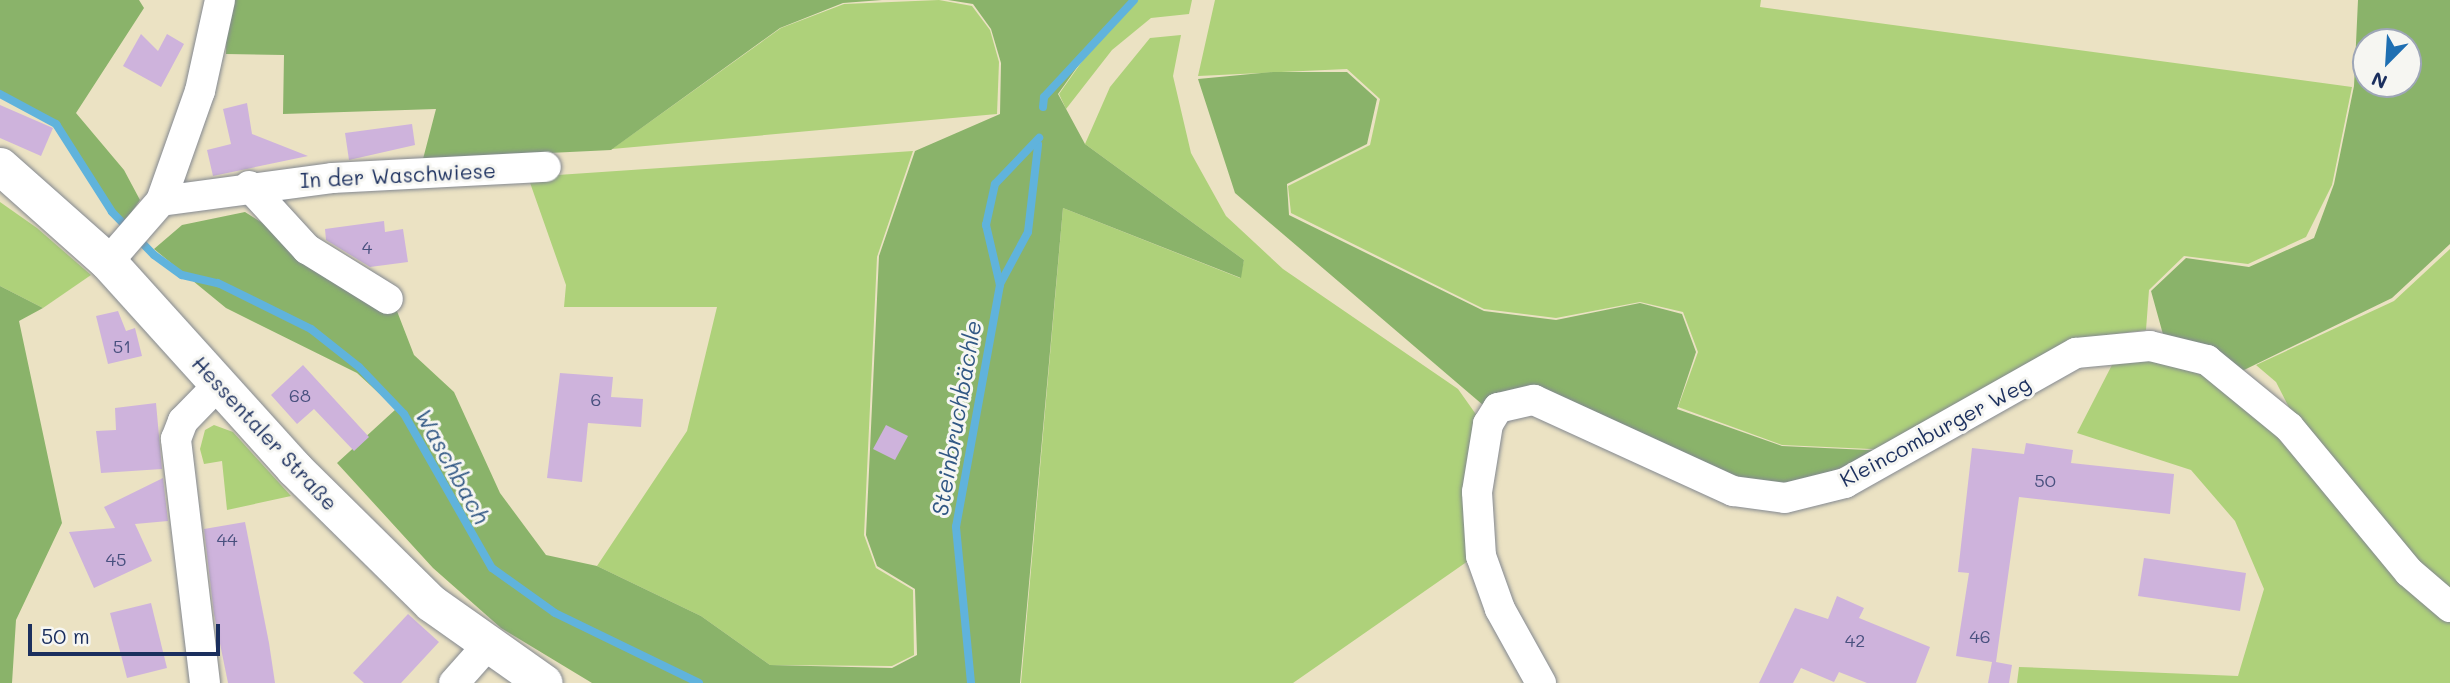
<!DOCTYPE html>
<meta charset="utf-8">
<style>
body{margin:0}
#map{position:relative;width:2450px;height:683px;overflow:hidden;background:#ebe2c3;font-family:Mali,sans-serif}
div>[style]{position:absolute}
.green>*{inset:0;background:#aed17a}
.forest>*{inset:0;background:#8ab36a}
.stream>*{height:8px;margin:-4px;padding:0 4px;transform-origin:4px;border-radius:4px;background:#60b3dc}
.building>*{inset:0;background:#ceb3dc}
.roads{filter:drop-shadow(0 0 2px #838890) drop-shadow(0 0 2px #838890)}
.minor>*{height:30px;margin:-15px;padding:0 15px;transform-origin:15px;border-radius:15px;background:#fff}
.major>*{height:37px;margin:-18.5px;padding:0 18.5px;transform-origin:18.5px;border-radius:18.5px;background:#fff}
span{translate:-50% -50%;white-space:nowrap;text-align:center;line-height:1.15;-webkit-text-stroke:6px #f6f6f2;paint-order:stroke}
.number-label{font-size:18px;color:#48507e}
.number-label span{-webkit-text-stroke-width:0}
.street-label{font-size:21px;color:#1b2f5e}
.water-label{font-size:23px;color:#305784;font-style:italic}
.north{position:absolute;left:2352px;top:28px;width:70px;height:70px;box-sizing:border-box;background:#f6f6f2;border:2px solid #9ea6b7;border-radius:50%;rotate:204deg;font-size:19px;font-weight:700;line-height:28px;text-align:center;color:#1b2f5e}
.north::after{content:'';display:block;margin:auto;width:24px;height:32px;background:#1f6fb2;clip-path:polygon(50% 0,100% 100%,50% 72%,0 100%)}
.scale{position:absolute;left:28px;top:624px;width:192px;height:32px;box-sizing:border-box;border:4px solid #1b2f5e;border-top:0;padding-left:9px;font-size:21px;line-height:24px;white-space:nowrap;color:#1b2f5e;-webkit-text-stroke:5px #f6f6f2;paint-order:stroke}
</style>
<div id="map">
<div class="green">
<i style="clip-path:polygon(939px 0,972px 6px,990px 30px,999px 62px,997px 114px,612px 149px,781px 28px,844px 4px)"></i>
<i style="clip-path:polygon(1137px 0,1192px 0,1189px 14px,1151px 18px,1112px 50px,1066px 109px,1059px 94px,1100px 36px)"></i>
<i style="clip-path:polygon(1215px 0,1761px 0,1760px 7px,2352px 87px,2332px 185px,2306px 237px,2248px 264px,2184px 256px,2149px 290px,2146px 330px,2070px 340px,1893px 450px,1782px 445px,1678px 407px,1698px 352px,1683px 312px,1640px 302px,1556px 318px,1484px 309px,1291px 213px,1288px 186px,1370px 145px,1380px 99px,1347px 69px,1198px 76px)"></i>
<i style="clip-path:polygon(1181px 35px,1173px 76px,1191px 153px,1226px 216px,1283px 269px,1458px 389px,1480px 420px,1468px 561px,1293px 683px,1021px 683px,1063px 208px,1240px 278px,1244px 260px,1085px 144px,1110px 87px,1150px 38px)"></i>
<i style="clip-path:polygon(913px 151px,877px 257px,864px 535px,876px 568px,913px 590px,914px 655px,892px 666px,770px 665px,701px 616px,597px 566px,687px 431px,717px 307px,564px 307px,566px 285px,528px 177px)"></i>
<i style="clip-path:polygon(0 202px,37px 228px,91px 275px,43px 308px,0 286px)"></i>
<i style="clip-path:polygon(2450px 249px,2450px 598px,2302px 433px,2276px 382px,2256px 365px,2394px 301px)"></i>
<i style="clip-path:polygon(2161px 360px,2214px 379px,2263px 421px,2402px 580px,2450px 621px,2450px 683px,2017px 683px,2019px 667px,2238px 676px,2264px 589px,2235px 521px,2191px 470px,2077px 433px,2114px 361px)"></i>
<i style="clip-path:polygon(214px 425px,233px 432px,291px 496px,227px 510px,222px 461px,204px 464px,200px 449px,205px 430px)"></i>
</div>
<div class="forest">
<i style="clip-path:polygon(0 0,139px 0,144px 8px,76px 113px,124px 170px,140px 200px,122px 226px,51px 123px,0 96px)"></i>
<i style="clip-path:polygon(227px 0,882px 0,843px 3px,780px 28px,611px 150px,423px 159px,436px 109px,283px 114px,284px 55px,226px 54px)"></i>
<i style="clip-path:polygon(948px 0,1136px 0,1100px 35px,1058px 94px,1085px 144px,1244px 260px,1241px 278px,1063px 208px,1020px 683px,592px 683px,501px 628px,433px 568px,337px 463px,396px 409px,357px 373px,226px 308px,154px 249px,182px 225px,245px 212px,395px 306px,414px 355px,454px 392px,500px 493px,546px 555px,597px 566px,701px 616px,770px 665px,892px 668px,917px 655px,915px 589px,877px 566px,866px 535px,879px 256px,915px 151px,1000px 114px,1001px 63px,991px 29px,973px 4px)"></i>
<i style="clip-path:polygon(evenodd,2358px 0,2450px 0,2450px 244px,2392px 298px,2242px 371px,2164px 338px,2151px 291px,2186px 258px,2249px 267px,2314px 238px,2334px 184px,2354px 86px,2358px 0,2366px 42px,2408px 42px,2408px 84px,2366px 84px,2366px 42px)"></i>
<i style="clip-path:polygon(1273px 72px,1347px 72px,1377px 99px,1367px 144px,1287px 184px,1289px 215px,1484px 311px,1556px 320px,1640px 303px,1682px 314px,1696px 352px,1677px 409px,1782px 446px,1889px 451px,1784px 488px,1729px 479px,1545px 394px,1490px 411px,1235px 193px,1198px 79px)"></i>
<i style="clip-path:polygon(0 286px,43px 308px,19px 321px,62px 523px,16px 620px,12px 683px,0 683px)"></i>
</div>
<div class="stream">
<i style="left:0;top:94px;width:64px;rotate:28.2deg"></i>
<i style="left:56px;top:124px;width:104px;rotate:57.5deg"></i>
<i style="left:112px;top:212px;width:60px;rotate:45.7deg"></i>
<i style="left:154px;top:255px;width:34px;rotate:36deg"></i>
<i style="left:182px;top:275px;width:37px;rotate:13deg"></i>
<i style="left:218px;top:283px;width:104px;rotate:26.3deg"></i>
<i style="left:311px;top:329px;width:61px;rotate:38.4deg"></i>
<i style="left:359px;top:367px;width:65px;rotate:46.2deg"></i>
<i style="left:404px;top:414px;width:177px;rotate:60.3deg"></i>
<i style="left:492px;top:568px;width:77px;rotate:35.5deg"></i>
<i style="left:555px;top:613px;width:160px;rotate:25.9deg"></i>
<i style="left:1043px;top:107px;width:10px;rotate:-84deg"></i>
<i style="left:1044px;top:97px;width:132px;rotate:-47.1deg"></i>
<i style="left:1000px;top:284px;width:59px;rotate:-61.7deg"></i>
<i style="left:1028px;top:232px;width:88px;rotate:-83.4deg"></i>
<i style="left:971px;top:683px;width:157px;rotate:-95.5deg"></i>
<i style="left:956px;top:527px;width:246px;rotate:-79.7deg"></i>
<i style="left:1000px;top:285px;width:62px;rotate:-103.1deg"></i>
<i style="left:986px;top:225px;width:42px;rotate:-77.6deg"></i>
<i style="left:995px;top:184px;width:64px;rotate:-46.3deg"></i>
</div>
<div class="building">
<i style="clip-path:polygon(141px 34px,158px 51px,167px 34px,184px 44px,161px 87px,123px 66px)"></i>
<i style="clip-path:polygon(247px 103px,252px 134px,308px 156px,213px 176px,207px 150px,231px 144px,223px 109px)"></i>
<i style="clip-path:polygon(0 105px,53px 128px,41px 156px,0 138px)"></i>
<i style="clip-path:polygon(412px 124px,415px 145px,349px 160px,345px 133px)"></i>
<i style="clip-path:polygon(384px 221px,385px 232px,403px 229px,408px 262px,370px 267px,326px 240px,325px 229px)"></i>
<i style="clip-path:polygon(118px 311px,126px 331px,135px 328px,142px 356px,108px 364px,96px 316px)"></i>
<i style="clip-path:polygon(303px 365px,369px 437px,354px 451px,314px 409px,297px 424px,271px 395px)"></i>
<i style="clip-path:polygon(560px 373px,613px 377px,611px 397px,643px 399px,641px 427px,588px 423px,582px 482px,547px 478px)"></i>
<i style="clip-path:polygon(156px 403px,162px 469px,101px 473px,96px 431px,116px 430px,115px 408px)"></i>
<i style="clip-path:polygon(886px 425px,908px 436px,895px 460px,873px 449px)"></i>
<i style="clip-path:polygon(2026px 443px,2073px 450px,2071px 463px,2174px 474px,2170px 514px,2019px 497px,1996px 662px,2012px 665px,2009px 683px,1988px 683px,1992px 662px,1956px 656px,1969px 573px,1958px 572px,1972px 448px,2024px 454px)"></i>
<i style="clip-path:polygon(163px 478px,168px 521px,135px 524px,152px 561px,94px 588px,69px 532px,115px 528px,104px 507px)"></i>
<i style="clip-path:polygon(245px 522px,269px 643px,275px 683px,228px 683px,214px 614px,204px 529px)"></i>
<i style="clip-path:polygon(2144px 558px,2246px 573px,2240px 611px,2138px 596px)"></i>
<i style="clip-path:polygon(1837px 596px,1864px 608px,1859px 618px,1930px 647px,1916px 683px,1867px 683px,1839px 672px,1834px 682px,1801px 668px,1793px 683px,1759px 683px,1795px 608px,1828px 619px)"></i>
<i style="clip-path:polygon(151px 603px,167px 668px,127px 678px,110px 613px)"></i>
<i style="clip-path:polygon(408px 614px,439px 642px,401px 683px,364px 683px,353px 673px)"></i>
</div>
<div class="roads">
<div class="minor">
<i style="left:249px;top:186px;width:86px;rotate:47.4deg"></i>
<i style="left:307px;top:249px;width:95px;rotate:31.7deg"></i>
<i style="left:161px;top:201px;width:174px;rotate:-7.6deg"></i>
<i style="left:333px;top:178px;width:213px;rotate:-3deg"></i>
<i style="left:108px;top:262px;width:81px;rotate:-49deg"></i>
<i style="left:161px;top:201px;width:117px;rotate:-70.5deg"></i>
<i style="left:200px;top:91px;width:93px;rotate:-77.6deg"></i>
<i style="left:205px;top:683px;width:246px;rotate:-96.8deg"></i>
<i style="left:176px;top:439px;width:19px;rotate:-69deg"></i>
<i style="left:183px;top:421px;width:49px;rotate:-45.8deg"></i>
<i style="left:454px;top:683px;width:48px;rotate:-48.4deg"></i>
<i style="left:1541px;top:683px;width:85px;rotate:-119deg"></i>
<i style="left:1500px;top:609px;width:56px;rotate:-109.7deg"></i>
<i style="left:1481px;top:556px;width:64px;rotate:-93.6deg"></i>
<i style="left:1477px;top:492px;width:69px;rotate:-80.8deg"></i>
<i style="left:1488px;top:424px;width:19px;rotate:-58deg"></i>
<i style="left:1498px;top:408px;width:37px;rotate:-13deg"></i>
<i style="left:1534px;top:400px;width:219px;rotate:24.6deg"></i>
<i style="left:1733px;top:491px;width:52px;rotate:7.7deg"></i>
<i style="left:1785px;top:498px;width:62px;rotate:-14deg"></i>
<i style="left:1845px;top:483px;width:265px;rotate:-29.4deg"></i>
<i style="left:2076px;top:353px;width:74px;rotate:-5.4deg"></i>
<i style="left:2150px;top:346px;width:59px;rotate:13.8deg"></i>
<i style="left:2207px;top:360px;width:106px;rotate:39.3deg"></i>
<i style="left:2289px;top:427px;width:188px;rotate:50.4deg"></i>
<i style="left:2409px;top:572px;width:54px;rotate:40.5deg"></i>
</div>
<div class="major">
<i style="left:0;top:166px;width:144px;rotate:41.6deg"></i>
<i style="left:108px;top:262px;width:278px;rotate:47.9deg"></i>
<i style="left:294px;top:468px;width:192px;rotate:44.6deg"></i>
<i style="left:431px;top:603px;width:138px;rotate:35.3deg"></i>
</div>
</div>
<div class="number-label">
<span style="left:367px;top:247px">4</span>
<span style="left:122px;top:346px">51</span>
<span style="left:300px;top:395px">68</span>
<span style="left:596px;top:399px">6</span>
<span style="left:2045px;top:480px">50</span>
<span style="left:227px;top:539px">44</span>
<span style="left:116px;top:559px">45</span>
<span style="left:1980px;top:636px">46</span>
<span style="left:1855px;top:640px">42</span>
</div>
<div class="street-label">
<span style="left:398px;top:175px;rotate:-3deg">In der Waschwiese</span>
<span style="left:1935px;top:431px;rotate:-28deg">Kleincomburger Weg</span>
<span style="left:265px;top:433px;rotate:47deg">Hessentaler Straße</span>
</div>
<div class="water-label">
<span style="left:956px;top:418px;rotate:-80deg">Steinbruchbächle</span>
<span style="left:453px;top:466px;rotate:61deg">Waschbach</span>
</div>
<div class="north">N</div>
<div class="scale">50 m</div>
</div>
